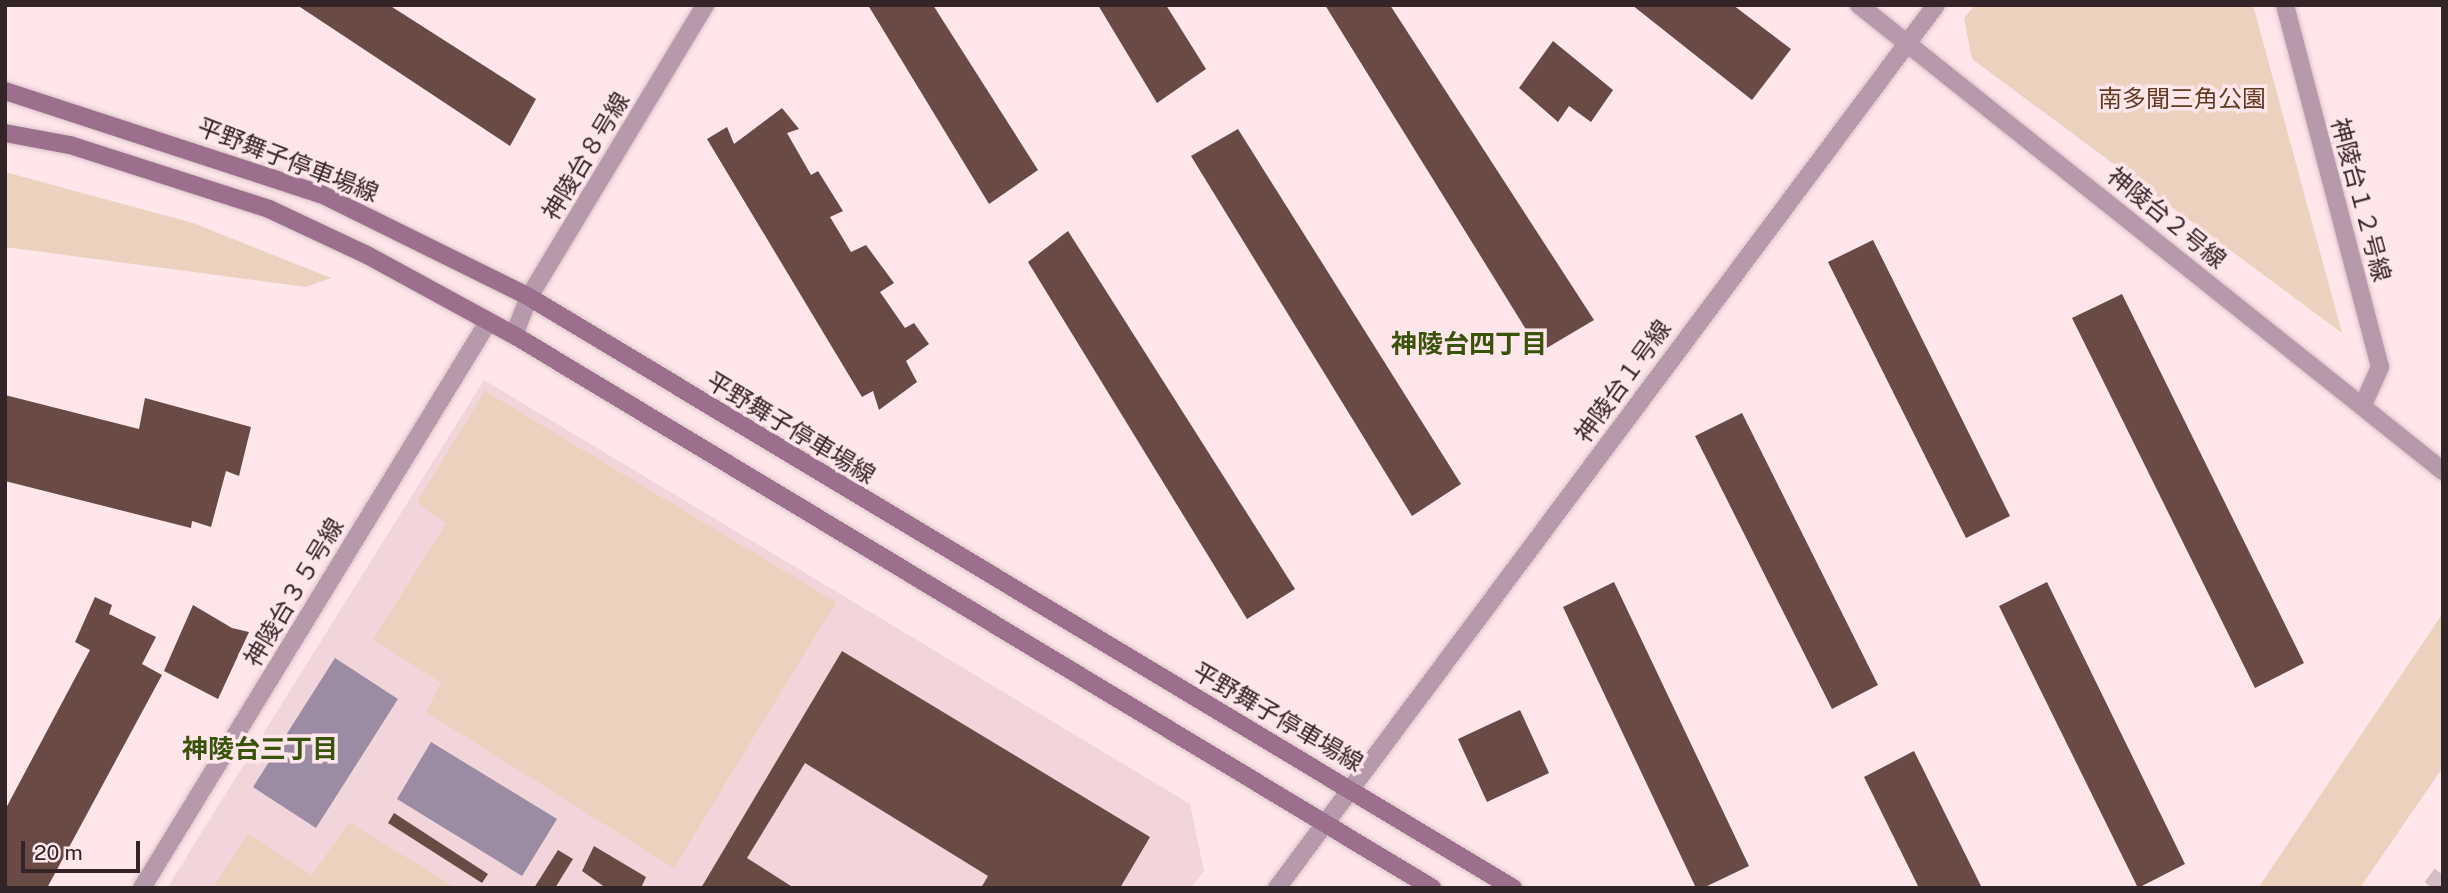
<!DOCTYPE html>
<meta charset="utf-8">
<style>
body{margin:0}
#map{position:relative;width:2448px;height:893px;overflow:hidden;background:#fee6eb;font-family:"Public Sans","Noto Sans JP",sans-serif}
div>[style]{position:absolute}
.built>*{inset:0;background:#f1d5db}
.green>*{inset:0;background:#edd1bf}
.water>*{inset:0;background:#9b8ba3}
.building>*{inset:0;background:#6a4a45}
.motorway-tunnel>*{height:21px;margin-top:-10.5px;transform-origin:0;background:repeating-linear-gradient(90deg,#d5bfc4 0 21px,transparent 0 31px)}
.roads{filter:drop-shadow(0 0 2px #d9c3c8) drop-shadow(0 0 2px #d9c3c8)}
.pedestrian>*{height:18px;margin:-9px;padding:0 9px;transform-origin:9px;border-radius:9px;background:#b799ac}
.minor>*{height:18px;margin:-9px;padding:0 9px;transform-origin:9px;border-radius:9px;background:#b799ac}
.tertiary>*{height:18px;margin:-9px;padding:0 9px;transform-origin:9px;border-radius:9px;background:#b799ac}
.secondary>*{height:18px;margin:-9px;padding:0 9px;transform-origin:9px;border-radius:9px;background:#9c708d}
span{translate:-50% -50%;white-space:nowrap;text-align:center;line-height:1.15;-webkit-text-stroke:7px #fee6eb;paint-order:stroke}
.park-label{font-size:24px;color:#623a1d}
.street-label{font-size:24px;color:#322427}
.neighbourhood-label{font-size:26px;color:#39530a;font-weight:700}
.frame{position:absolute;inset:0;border:7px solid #322427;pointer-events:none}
.scale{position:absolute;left:21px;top:841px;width:119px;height:32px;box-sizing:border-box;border:4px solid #322427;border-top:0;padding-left:9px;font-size:21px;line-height:24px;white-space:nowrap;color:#322427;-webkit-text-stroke:5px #fee6eb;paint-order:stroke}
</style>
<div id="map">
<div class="built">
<i style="clip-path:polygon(484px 380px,1190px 804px,1204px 871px,1191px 888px,167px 888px)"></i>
</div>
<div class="green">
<i style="clip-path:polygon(1975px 5px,2253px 5px,2342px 333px,1972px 59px,1964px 18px)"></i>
<i style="clip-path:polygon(5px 172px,193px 223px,331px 278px,306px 287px,5px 247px)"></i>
<i style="clip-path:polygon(485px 391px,836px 602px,674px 868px,426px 712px,441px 683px,373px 639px,446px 524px,417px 502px)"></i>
<i style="clip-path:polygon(2443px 613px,2443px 767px,2360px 888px,2258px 888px)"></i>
<i style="clip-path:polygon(349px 822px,456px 888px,213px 888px,248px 834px,312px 875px)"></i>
</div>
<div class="water">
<i style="clip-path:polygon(335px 658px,398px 699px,316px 828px,253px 787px)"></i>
<i style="clip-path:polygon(431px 742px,557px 819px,522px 876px,397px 799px)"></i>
</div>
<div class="building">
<i style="clip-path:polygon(297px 5px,389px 5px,536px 99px,510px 146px)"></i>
<i style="clip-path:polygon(868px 5px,933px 5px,1038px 170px,989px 204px)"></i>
<i style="clip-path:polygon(1098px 5px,1166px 5px,1206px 69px,1157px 103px)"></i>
<i style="clip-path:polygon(1325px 5px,1390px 5px,1594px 320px,1540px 352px)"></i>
<i style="clip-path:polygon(1632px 5px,1733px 5px,1791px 49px,1752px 100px)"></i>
<i style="clip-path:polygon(1553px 41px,1613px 90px,1591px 122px,1569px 106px,1558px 122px,1519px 88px)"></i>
<i style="clip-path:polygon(782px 108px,799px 129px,787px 133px,811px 175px,818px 171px,843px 211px,830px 217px,851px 252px,866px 245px,894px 283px,880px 292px,905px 328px,914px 323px,929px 344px,906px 361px,917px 382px,879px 410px,873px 391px,862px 397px,707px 139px,727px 127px,734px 144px)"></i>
<i style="clip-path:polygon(1238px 129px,1461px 484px,1412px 516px,1191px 156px)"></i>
<i style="clip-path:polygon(1068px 231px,1295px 589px,1247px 619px,1028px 262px)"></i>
<i style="clip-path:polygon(1873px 240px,2010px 516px,1966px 538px,1828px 262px)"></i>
<i style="clip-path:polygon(2122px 294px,2304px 663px,2255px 688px,2072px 318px)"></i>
<i style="clip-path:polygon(5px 395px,139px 429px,145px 398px,251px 427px,239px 476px,226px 471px,211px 527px,192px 521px,191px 528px,5px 481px)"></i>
<i style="clip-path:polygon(1742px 413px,1878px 685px,1832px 709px,1695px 436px)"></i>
<i style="clip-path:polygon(1614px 582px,1749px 866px,1703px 888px,1696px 888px,1563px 607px)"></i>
<i style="clip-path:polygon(2047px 582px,2185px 864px,2138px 888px,1999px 606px)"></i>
<i style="clip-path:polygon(95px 597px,112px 605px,109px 614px,156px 637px,142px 664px,162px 675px,47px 888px,5px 888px,5px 810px,90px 650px,75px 642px)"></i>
<i style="clip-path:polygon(193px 605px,232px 628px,249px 632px,218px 699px,164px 671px)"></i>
<i style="clip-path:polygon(842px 651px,1150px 837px,1120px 888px,981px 888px,988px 876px,805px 763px,747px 858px,794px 888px,701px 888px)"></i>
<i style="clip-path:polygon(1520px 710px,1549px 773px,1487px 802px,1458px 739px)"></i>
<i style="clip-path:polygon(1914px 751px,1982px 888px,1919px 888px,1864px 777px)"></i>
<i style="clip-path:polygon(394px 813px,488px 874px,482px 883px,388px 823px)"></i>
<i style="clip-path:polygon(594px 846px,646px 877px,641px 888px,606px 888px,582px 871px)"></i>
<i style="clip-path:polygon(558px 850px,573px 859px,555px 888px,534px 888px)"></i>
</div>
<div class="motorway-tunnel">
<i style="left:2433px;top:888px;width:17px;rotate:-54deg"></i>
</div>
<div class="roads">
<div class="pedestrian">
<i style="left:142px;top:888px;width:663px;rotate:-58.56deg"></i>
</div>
<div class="minor">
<i style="left:1859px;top:5px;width:747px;rotate:38.59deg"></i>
<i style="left:2285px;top:5px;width:374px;rotate:75.3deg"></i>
<i style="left:2380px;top:367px;width:42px;rotate:114.1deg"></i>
</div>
<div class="tertiary">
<i style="left:514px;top:335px;width:41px;rotate:-68.5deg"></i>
<i style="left:529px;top:297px;width:341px;rotate:-58.9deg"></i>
<i style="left:1277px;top:888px;width:1102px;rotate:-53.27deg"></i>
</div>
<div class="secondary">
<i style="left:5px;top:91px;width:332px;rotate:18.1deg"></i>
<i style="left:321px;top:194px;width:232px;rotate:26.3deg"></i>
<i style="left:529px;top:297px;width:1148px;rotate:30.99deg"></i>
<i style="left:5px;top:133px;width:66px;rotate:10.5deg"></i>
<i style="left:70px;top:145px;width:209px;rotate:17.8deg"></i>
<i style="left:269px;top:209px;width:108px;rotate:25.1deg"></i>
<i style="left:367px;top:255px;width:167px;rotate:28.6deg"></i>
<i style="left:514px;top:335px;width:1072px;rotate:31.06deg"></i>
</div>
</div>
<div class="park-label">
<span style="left:2182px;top:99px">南多聞三角公園</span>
</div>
<div class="street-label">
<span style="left:586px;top:156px;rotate:-59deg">神陵台８号線</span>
<span style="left:288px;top:160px;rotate:21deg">平野舞子停車場線</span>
<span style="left:2361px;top:200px;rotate:75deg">神陵台１２号線</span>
<span style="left:2167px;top:218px;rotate:39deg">神陵台２号線</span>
<span style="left:1623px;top:381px;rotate:-54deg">神陵台１号線</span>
<span style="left:791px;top:428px;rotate:31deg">平野舞子停車場線</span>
<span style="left:294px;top:592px;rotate:-59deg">神陵台３５号線</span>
<span style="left:1278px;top:717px;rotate:30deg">平野舞子停車場線</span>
</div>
<div class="neighbourhood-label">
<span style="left:1469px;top:344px">神陵台四丁目</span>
<span style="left:260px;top:749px">神陵台三丁目</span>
</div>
<div class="frame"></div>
<div class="scale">20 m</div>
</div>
